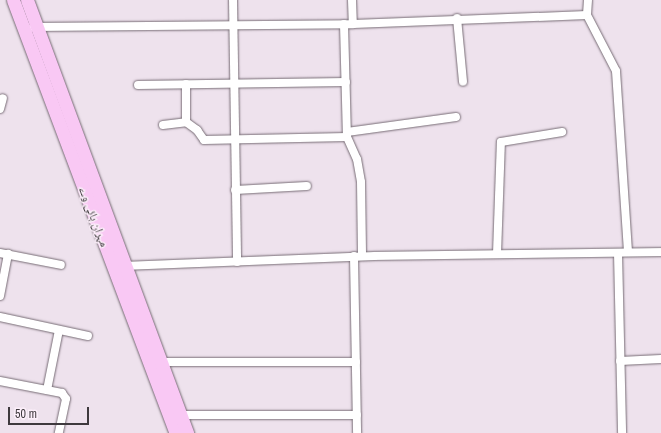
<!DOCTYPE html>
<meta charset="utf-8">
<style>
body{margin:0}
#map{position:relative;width:661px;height:433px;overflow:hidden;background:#eee2ed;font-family:"Archivo Narrow","Noto Naskh Arabic",sans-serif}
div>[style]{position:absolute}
.roads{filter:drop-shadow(0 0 1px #776c75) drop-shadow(0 0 1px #776c75)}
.minor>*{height:8px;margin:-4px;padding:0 4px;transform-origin:4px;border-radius:4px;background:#fff}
.primary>*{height:13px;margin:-6.5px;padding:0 6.5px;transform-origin:6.5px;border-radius:6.5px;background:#f9c8f4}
span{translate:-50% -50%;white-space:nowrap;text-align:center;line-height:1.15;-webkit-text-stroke:3px #fceffa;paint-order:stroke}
.street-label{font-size:12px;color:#3e393d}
.scale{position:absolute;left:8px;top:407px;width:81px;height:18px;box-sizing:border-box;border:2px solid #3e393d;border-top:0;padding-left:5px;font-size:12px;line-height:14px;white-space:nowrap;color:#3e393d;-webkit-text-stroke:3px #fceffa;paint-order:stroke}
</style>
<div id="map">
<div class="roads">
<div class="minor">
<i style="left:233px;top:0;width:262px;rotate:89.1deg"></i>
<i style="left:352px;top:0;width:24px;rotate:88deg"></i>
<i style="left:588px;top:0;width:15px;rotate:94deg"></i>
<i style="left:587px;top:15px;width:63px;rotate:62.6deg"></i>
<i style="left:616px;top:71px;width:181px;rotate:86.2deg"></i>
<i style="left:457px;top:18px;width:64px;rotate:84.6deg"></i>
<i style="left:344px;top:24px;width:113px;rotate:88.5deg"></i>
<i style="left:347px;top:137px;width:24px;rotate:66deg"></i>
<i style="left:357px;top:159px;width:23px;rotate:80deg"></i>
<i style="left:361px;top:182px;width:74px;rotate:89.2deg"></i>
<i style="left:33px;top:27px;width:320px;rotate:-0.5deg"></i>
<i style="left:353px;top:24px;width:234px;rotate:-2.2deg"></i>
<i style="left:186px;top:84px;width:38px;rotate:90deg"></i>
<i style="left:138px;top:85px;width:208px;rotate:-0.8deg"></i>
<i style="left:0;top:109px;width:11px;rotate:-75deg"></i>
<i style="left:163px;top:125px;width:23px;rotate:-7deg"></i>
<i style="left:186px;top:122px;width:14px;rotate:36deg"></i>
<i style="left:197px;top:130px;width:12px;rotate:55deg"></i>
<i style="left:204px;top:140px;width:143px;rotate:-1.2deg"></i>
<i style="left:347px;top:132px;width:110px;rotate:-7.8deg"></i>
<i style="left:235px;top:190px;width:72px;rotate:-3.2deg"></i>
<i style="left:0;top:253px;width:62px;rotate:11.1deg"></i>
<i style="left:618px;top:253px;width:180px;rotate:88.7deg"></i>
<i style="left:497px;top:254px;width:112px;rotate:-88deg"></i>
<i style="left:501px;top:142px;width:62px;rotate:-9.3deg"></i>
<i style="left:354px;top:256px;width:177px;rotate:89deg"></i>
<i style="left:123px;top:266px;width:252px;rotate:-2.3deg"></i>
<i style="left:375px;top:256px;width:286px;rotate:-0.8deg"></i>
<i style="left:0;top:296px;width:43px;rotate:-79.2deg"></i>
<i style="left:0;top:317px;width:90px;rotate:12.2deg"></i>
<i style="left:620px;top:361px;width:41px;rotate:-2.8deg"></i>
<i style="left:160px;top:362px;width:196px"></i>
<i style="left:0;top:381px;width:63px;rotate:11deg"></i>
<i style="left:62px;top:393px;width:7px;rotate:56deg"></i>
<i style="left:66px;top:399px;width:35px;rotate:102deg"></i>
<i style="left:47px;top:390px;width:61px;rotate:-78.7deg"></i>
<i style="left:177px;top:415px;width:180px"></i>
</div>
<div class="primary">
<i style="left:13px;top:0;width:463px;rotate:69.4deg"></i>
<i style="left:27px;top:0;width:462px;rotate:69.7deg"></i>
</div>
</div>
<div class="street-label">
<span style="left:93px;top:217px;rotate:69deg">مہران ہائی وے</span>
</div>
<div class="scale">50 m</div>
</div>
